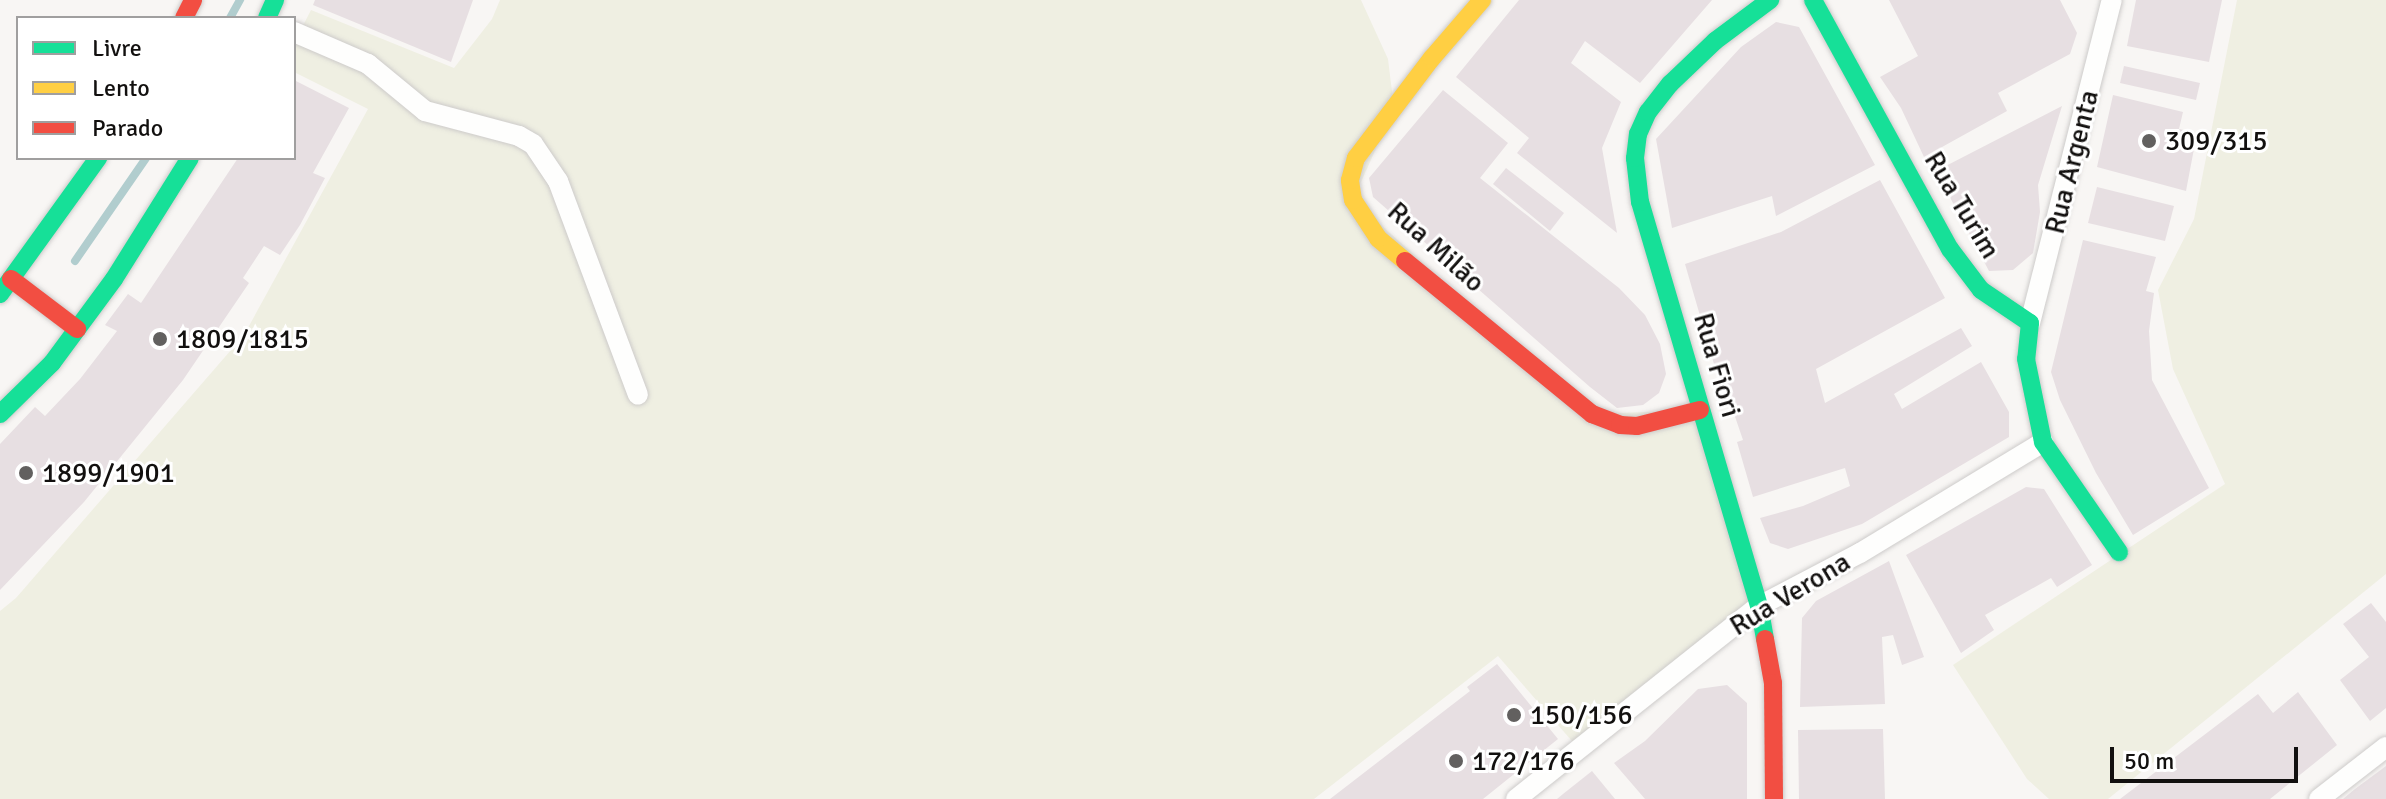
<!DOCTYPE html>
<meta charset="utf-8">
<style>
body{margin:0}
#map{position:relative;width:2386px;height:799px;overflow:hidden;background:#f8f6f4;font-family:Signika,sans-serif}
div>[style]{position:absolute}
.green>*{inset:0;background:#efefe2}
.stream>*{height:8px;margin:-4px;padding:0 4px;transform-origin:4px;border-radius:4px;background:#b1cdce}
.building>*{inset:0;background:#e7dfe2}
.roads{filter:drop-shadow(0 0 2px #cdcbca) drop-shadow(0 0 2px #cdcbca)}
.street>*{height:20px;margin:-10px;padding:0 10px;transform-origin:10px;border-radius:10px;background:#fefefd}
.fast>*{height:18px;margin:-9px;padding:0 9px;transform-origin:9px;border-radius:9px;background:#16e098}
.slow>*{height:18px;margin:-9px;padding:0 9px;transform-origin:9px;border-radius:9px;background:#ffcf43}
.jam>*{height:18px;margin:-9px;padding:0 9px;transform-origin:9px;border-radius:9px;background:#f24e42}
.dots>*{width:22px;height:22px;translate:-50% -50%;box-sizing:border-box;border:4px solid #fff;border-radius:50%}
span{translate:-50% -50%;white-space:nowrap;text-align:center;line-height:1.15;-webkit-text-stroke:6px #fff;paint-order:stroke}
.poi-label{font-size:28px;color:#12100f}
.left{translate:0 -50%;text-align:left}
.street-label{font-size:28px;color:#12100f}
.legend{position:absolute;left:16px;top:16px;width:280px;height:144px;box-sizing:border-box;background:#fff;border:2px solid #a09f9f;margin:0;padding:10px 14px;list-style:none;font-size:24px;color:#12100f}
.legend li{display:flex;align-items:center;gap:16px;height:40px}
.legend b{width:40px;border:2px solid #a09f9f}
.scale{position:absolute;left:2110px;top:747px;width:188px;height:36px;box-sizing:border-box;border:4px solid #12100f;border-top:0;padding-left:10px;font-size:24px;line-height:28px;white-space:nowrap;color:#12100f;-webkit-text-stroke:6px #fff;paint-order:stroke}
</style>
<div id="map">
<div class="green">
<i style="clip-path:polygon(500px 0,1361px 0,1388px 59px,1394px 108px,1353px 200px,1592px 414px,1700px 410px,1759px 606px,1578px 748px,1498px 656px,1314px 799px,0 799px,0 611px,16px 598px,244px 335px,368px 109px,294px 72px,294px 43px,311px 10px,454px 68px,492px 19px)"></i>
<i style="clip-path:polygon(2237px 0,2386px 0,2386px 574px,2108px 799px,2049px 799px,2027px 779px,1953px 665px,2225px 484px,2173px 369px,2158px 290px,2194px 219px)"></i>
</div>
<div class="stream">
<i style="left:230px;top:18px;width:21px;rotate:-61deg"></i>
<i style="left:75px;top:261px;width:125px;rotate:-55.4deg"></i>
</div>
<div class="building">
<i style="clip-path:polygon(315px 0,473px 0,451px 62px,313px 5px)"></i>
<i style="clip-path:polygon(1519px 0,1712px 0,1640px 83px,1585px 41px,1571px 63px,1621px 102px,1602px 148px,1617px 233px,1517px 153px,1529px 138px,1456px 77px)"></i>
<i style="clip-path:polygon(1889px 0,2060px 0,2077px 33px,2070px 54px,1998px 93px,2007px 111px,1924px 157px,1901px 108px,1880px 77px,1918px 56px)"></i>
<i style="clip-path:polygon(2136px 0,2222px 0,2209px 62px,2127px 46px)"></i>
<i style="clip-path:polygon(1776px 22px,1799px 27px,1875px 165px,1776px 216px,1772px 196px,1672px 228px,1656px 139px,1741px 47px)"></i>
<i style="clip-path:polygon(2124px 66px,2200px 83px,2196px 100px,2120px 83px)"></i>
<i style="clip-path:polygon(294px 80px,349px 108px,313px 173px,325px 178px,300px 225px,280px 255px,264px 246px,243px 278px,249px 283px,183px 380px,84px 502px,0 590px,0 444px,35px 407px,45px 416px,80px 379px,117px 331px,105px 325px,128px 294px,141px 303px,238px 158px,294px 158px)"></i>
<i style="clip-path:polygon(1443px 90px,1508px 143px,1480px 178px,1619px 288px,1645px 315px,1660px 344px,1666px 374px,1659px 393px,1643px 405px,1617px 408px,1590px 387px,1373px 197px,1369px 178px)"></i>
<i style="clip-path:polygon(2113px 95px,2183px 112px,2179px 129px,2197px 133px,2186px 191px,2097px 167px)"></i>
<i style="clip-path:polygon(2062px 106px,2038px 185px,2040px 212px,2033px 253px,2013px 270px,1989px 271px,1936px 171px)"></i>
<i style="clip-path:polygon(1506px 168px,1564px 213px,1550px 231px,1493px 184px)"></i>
<i style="clip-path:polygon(1880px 180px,1945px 298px,1816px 369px,1825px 403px,1961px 328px,1972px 346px,1894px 394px,1902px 409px,1981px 362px,2009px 412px,2009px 437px,1862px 524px,1788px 549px,1770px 543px,1760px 518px,1803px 506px,1850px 486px,1845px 468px,1753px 497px,1737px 442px,1743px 440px,1730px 402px,1725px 402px,1685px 264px,1781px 232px)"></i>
<i style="clip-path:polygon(2097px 187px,2174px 206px,2165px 241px,2088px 223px)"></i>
<i style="clip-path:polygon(2083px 240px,2156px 257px,2146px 291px,2154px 293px,2149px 331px,2152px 380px,2209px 488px,2133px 535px,2096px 473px,2060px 400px,2051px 372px)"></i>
<i style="clip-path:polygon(2026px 487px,2044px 489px,2092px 565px,2057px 587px,2051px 578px,1985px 615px,1994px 630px,1961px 653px,1906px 555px)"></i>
<i style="clip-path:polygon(1889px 561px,1924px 657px,1902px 665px,1893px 635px,1882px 637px,1885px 704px,1800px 707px,1802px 618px,1816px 601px)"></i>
<i style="clip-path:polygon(2371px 603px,2386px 622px,2386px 708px,2370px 721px,2340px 680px,2369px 657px,2343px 624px)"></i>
<i style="clip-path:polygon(1497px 664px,1558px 739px,1483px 799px,1330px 799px,1470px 691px,1467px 687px)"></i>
<i style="clip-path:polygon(1727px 685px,1747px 703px,1747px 799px,1645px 799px,1614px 763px,1645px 741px,1698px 689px)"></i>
<i style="clip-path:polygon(2298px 692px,2337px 745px,2270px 799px,2120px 799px,2258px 694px,2273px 713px)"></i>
<i style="clip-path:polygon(1883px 729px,1885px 799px,1799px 799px,1798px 730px)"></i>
<i style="clip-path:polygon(2386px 766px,2386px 799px,2343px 799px,2355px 789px)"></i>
<i style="clip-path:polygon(1592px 771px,1615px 799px,1557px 799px,1563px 794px)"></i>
</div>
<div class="roads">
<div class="street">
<i style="left:294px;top:32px;width:81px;rotate:23.4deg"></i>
<i style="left:368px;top:64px;width:74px;rotate:39.5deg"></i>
<i style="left:425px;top:111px;width:97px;rotate:14.9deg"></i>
<i style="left:519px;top:136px;width:16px;rotate:30deg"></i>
<i style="left:533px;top:144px;width:45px;rotate:56deg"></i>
<i style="left:558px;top:181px;width:228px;rotate:69.5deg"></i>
<i style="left:2030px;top:323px;width:333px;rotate:-75.8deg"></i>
<i style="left:1516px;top:799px;width:310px;rotate:-38.5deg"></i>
<i style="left:1759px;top:606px;width:114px;rotate:-27.7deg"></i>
<i style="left:1860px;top:553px;width:214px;rotate:-31.2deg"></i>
<i style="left:2319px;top:799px;width:85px;rotate:-37.8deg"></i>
</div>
<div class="fast">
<i style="left:1813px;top:0;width:284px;rotate:61.2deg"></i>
<i style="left:1950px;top:249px;width:51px;rotate:52.9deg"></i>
<i style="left:1981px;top:290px;width:59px;rotate:34deg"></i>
<i style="left:2030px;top:323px;width:36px;rotate:96deg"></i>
<i style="left:2026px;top:359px;width:85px;rotate:78.4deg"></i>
<i style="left:2043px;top:442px;width:134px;rotate:55.4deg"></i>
<i style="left:267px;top:18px;width:20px;rotate:-66deg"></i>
<i style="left:0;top:294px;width:168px;rotate:-54.2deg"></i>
<i style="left:0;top:414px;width:73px;rotate:-44.4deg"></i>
<i style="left:52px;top:363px;width:104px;rotate:-53.6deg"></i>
<i style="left:114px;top:279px;width:143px;rotate:-57.9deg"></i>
<i style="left:1765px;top:639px;width:34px;rotate:-100deg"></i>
<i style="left:1759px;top:606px;width:421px;rotate:-106.4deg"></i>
<i style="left:1640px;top:202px;width:44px;rotate:-96.5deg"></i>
<i style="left:1635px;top:158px;width:24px;rotate:-83deg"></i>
<i style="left:1638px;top:134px;width:24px;rotate:-66deg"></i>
<i style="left:1648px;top:112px;width:36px;rotate:-52deg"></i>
<i style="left:1670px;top:84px;width:62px;rotate:-43.7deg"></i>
<i style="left:1715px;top:41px;width:69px;rotate:-36.7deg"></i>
</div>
<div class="slow">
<i style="left:1405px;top:261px;width:35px;rotate:-140deg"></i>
<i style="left:1378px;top:238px;width:45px;rotate:-123.3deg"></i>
<i style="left:1353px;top:200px;width:20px;rotate:-99deg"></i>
<i style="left:1350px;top:180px;width:23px;rotate:-75deg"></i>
<i style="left:1356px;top:158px;width:126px;rotate:-52.8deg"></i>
<i style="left:1432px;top:58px;width:77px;rotate:-49.2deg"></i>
</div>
<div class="jam">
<i style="left:184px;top:18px;width:20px;rotate:-63deg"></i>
<i style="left:1405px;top:261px;width:242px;rotate:39.3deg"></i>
<i style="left:1592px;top:414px;width:30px;rotate:21deg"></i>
<i style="left:1620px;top:425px;width:17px;rotate:3deg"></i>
<i style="left:1637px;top:426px;width:65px;rotate:-14.3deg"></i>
<i style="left:11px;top:279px;width:83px;rotate:37.1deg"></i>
<i style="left:1765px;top:639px;width:45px;rotate:79.7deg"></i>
<i style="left:1773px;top:683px;width:116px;rotate:89.5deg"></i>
</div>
</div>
<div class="dots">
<i style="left:2149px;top:141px;background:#62605f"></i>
<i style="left:160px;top:339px;background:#62605f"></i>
<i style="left:26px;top:473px;background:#62605f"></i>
<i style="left:1514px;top:715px;background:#62605f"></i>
<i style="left:1456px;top:761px;background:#62605f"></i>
</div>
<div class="poi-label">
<span class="left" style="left:2165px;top:141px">309/315</span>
<span class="left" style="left:176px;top:339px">1809/1815</span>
<span class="left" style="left:42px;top:473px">1899/1901</span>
<span class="left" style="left:1530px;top:715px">150/156</span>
<span class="left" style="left:1472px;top:761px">172/176</span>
</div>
<div class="street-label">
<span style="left:2072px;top:162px;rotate:-76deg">Rua Argenta</span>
<span style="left:1962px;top:205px;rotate:59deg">Rua Turim</span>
<span style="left:1436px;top:247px;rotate:42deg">Rua Milão</span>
<span style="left:1717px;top:365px;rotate:74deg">Rua Fiori</span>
<span style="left:1790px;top:594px;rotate:-31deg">Rua Verona</span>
</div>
<ul class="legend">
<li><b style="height:10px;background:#16e098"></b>Livre</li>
<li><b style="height:10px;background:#ffcf43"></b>Lento</li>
<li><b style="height:10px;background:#f24e42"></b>Parado</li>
</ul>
<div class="scale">50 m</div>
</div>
